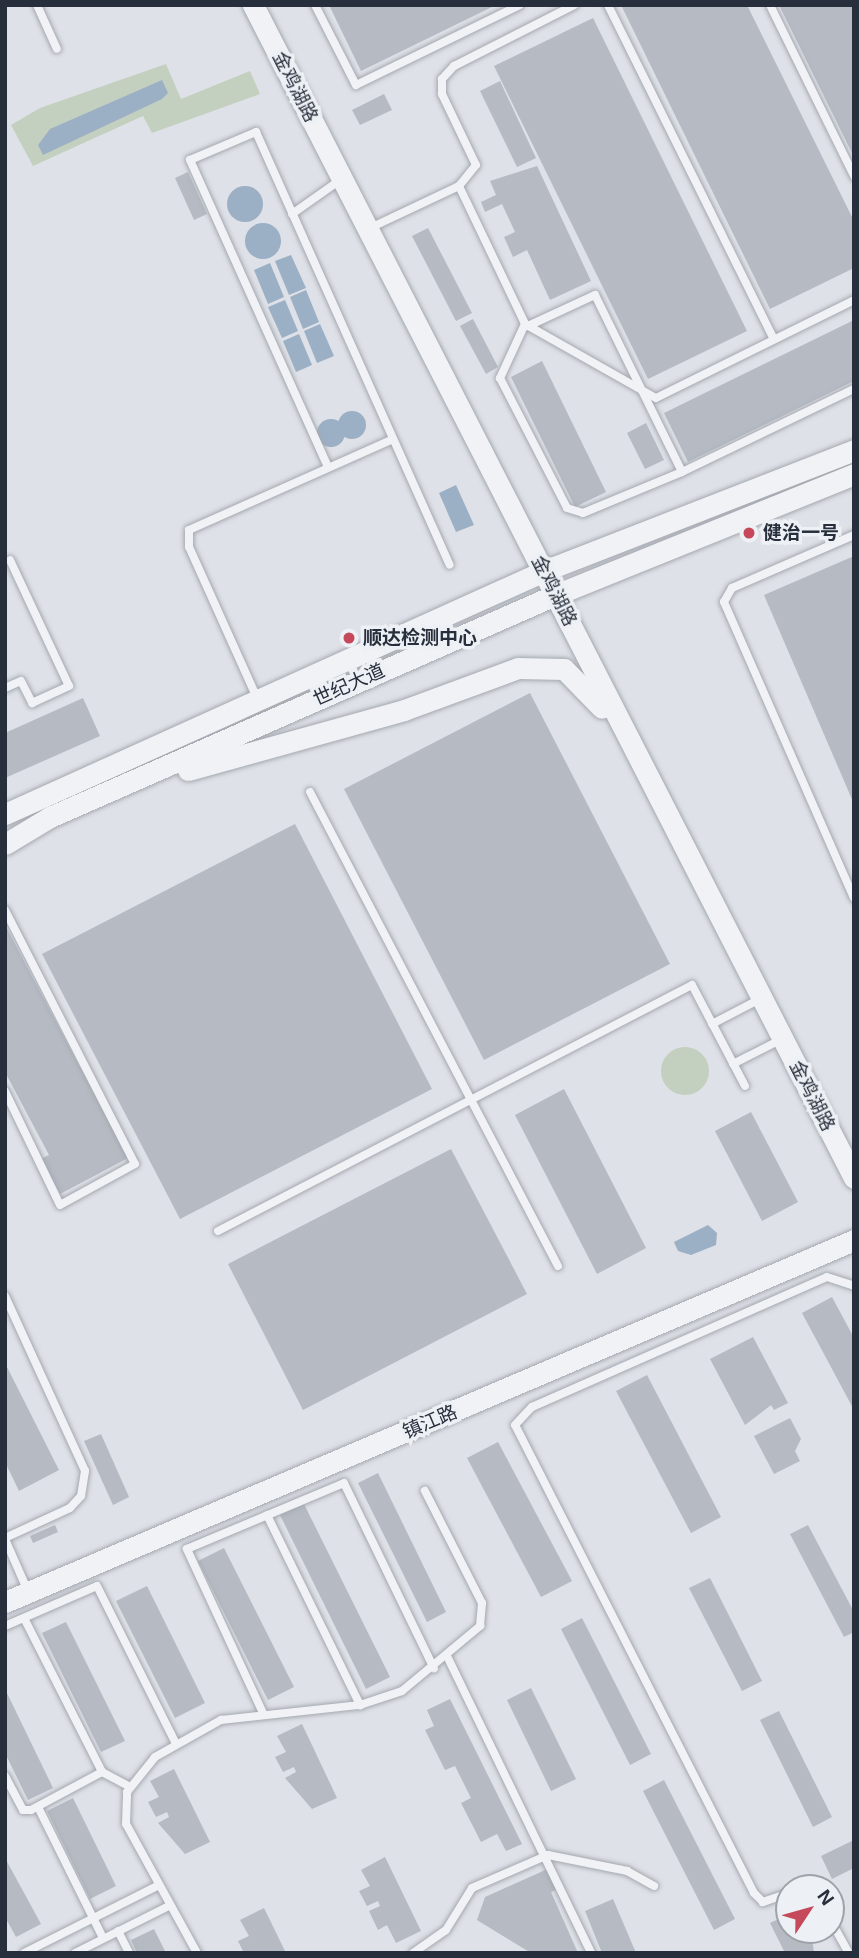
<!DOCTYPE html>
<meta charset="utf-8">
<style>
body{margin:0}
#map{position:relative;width:859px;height:1958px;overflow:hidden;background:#dee1e7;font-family:Helvetica,"Noto Sans SC",sans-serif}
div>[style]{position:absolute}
.green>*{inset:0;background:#c4d0bf}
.round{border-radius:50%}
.water>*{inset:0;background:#9bafc5}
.building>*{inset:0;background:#b5bac3}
.roads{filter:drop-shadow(0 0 2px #a4a8b0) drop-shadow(0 0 2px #a4a8b0)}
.service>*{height:8px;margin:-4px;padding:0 4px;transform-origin:4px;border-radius:4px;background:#f0f2f5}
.tertiary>*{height:21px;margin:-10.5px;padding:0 10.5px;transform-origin:10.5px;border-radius:10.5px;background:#f0f2f5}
.dots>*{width:19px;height:19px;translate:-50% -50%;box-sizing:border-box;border:4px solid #edf0f4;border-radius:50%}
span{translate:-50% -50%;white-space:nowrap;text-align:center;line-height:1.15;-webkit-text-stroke:7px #edf0f4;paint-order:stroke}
.street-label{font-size:19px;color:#282f3c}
.poi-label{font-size:19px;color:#282f3c;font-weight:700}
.left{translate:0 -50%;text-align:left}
.frame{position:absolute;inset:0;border:7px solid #282f3c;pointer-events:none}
.north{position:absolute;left:775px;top:1874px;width:70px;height:70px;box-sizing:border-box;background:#edf0f4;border:2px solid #9ea3aa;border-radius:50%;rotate:54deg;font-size:19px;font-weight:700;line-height:28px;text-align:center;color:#282f3c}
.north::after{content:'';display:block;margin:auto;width:24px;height:32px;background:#c5495b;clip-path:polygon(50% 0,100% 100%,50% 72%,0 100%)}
</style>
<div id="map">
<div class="green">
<i style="clip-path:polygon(166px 64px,181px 99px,250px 71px,260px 94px,152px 133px,143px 116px,33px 166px,11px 125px,40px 108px)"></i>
<i class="round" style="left:661px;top:1047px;width:48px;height:48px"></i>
</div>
<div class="water">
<i style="clip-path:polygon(162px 80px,168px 93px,162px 99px,43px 155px,38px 145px,50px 129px)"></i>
<i class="round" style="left:227px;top:186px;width:36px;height:36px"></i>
<i class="round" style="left:245px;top:223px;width:36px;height:36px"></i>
<i style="clip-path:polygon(291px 255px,306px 288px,289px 295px,275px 261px)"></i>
<i style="clip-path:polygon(270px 263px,284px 297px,268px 304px,254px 270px)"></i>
<i style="clip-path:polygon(306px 290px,319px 322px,303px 329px,290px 297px)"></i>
<i style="clip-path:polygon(285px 300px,298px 331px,282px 338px,268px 307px)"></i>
<i style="clip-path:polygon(320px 324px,334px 356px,317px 363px,304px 331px)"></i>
<i style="clip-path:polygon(299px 334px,312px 365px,296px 372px,283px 341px)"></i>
<i class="round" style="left:338px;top:411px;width:28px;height:28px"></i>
<i class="round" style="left:317px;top:419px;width:28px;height:28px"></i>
<i style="clip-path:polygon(456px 485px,474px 525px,456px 532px,439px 493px)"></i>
<i style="clip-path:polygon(708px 1225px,717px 1233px,716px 1245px,691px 1255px,678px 1251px,674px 1242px)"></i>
</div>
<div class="building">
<i style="clip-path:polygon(329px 5px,496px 5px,361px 71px)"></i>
<i style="clip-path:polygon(621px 5px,747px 5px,854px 221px,854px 268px,770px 309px)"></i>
<i style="clip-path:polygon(779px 5px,854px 5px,854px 157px)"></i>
<i style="clip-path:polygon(593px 18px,747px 331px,648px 379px,494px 66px)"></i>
<i style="clip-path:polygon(500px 81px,536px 158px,517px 167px,480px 91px)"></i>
<i style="clip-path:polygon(384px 94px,392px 110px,360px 125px,352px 110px)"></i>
<i style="clip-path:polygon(537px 166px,591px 281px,550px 300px,527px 250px,513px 257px,504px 237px,515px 232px,502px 204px,485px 212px,481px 202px,496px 195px,490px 181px)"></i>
<i style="clip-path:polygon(188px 172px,207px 214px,194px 220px,175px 178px)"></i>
<i style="clip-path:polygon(428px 228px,472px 313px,456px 321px,412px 236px)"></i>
<i style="clip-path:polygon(473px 319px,498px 367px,486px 374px,460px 326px)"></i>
<i style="clip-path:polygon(854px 320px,854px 381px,688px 462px,664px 413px)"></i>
<i style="clip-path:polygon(542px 361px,606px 492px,575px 507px,511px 377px)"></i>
<i style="clip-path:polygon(646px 423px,664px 460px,645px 469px,627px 433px)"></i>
<i style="clip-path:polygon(854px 556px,854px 804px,764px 595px)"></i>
<i style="clip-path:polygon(530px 693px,670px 964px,484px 1060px,344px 789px)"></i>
<i style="clip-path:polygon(83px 698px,100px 736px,5px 778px,5px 733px)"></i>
<i style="clip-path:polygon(295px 824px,432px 1089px,180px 1219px,42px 954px)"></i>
<i style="clip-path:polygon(5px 925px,128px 1158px,60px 1194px,41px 1159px,49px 1155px,5px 1072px)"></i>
<i style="clip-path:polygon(564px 1089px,646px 1248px,597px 1274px,515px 1115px)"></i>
<i style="clip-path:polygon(751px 1112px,798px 1202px,762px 1221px,715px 1131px)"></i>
<i style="clip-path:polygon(451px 1149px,527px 1294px,303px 1410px,228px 1264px)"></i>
<i style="clip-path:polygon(832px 1297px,854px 1338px,854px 1410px,802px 1313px)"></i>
<i style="clip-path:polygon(753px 1337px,788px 1403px,774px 1410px,771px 1405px,745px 1425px,710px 1359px)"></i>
<i style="clip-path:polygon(5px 1363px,59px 1470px,19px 1491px,5px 1462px)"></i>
<i style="clip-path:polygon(647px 1375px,721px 1517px,691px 1533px,616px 1391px)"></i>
<i style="clip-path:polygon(790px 1418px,801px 1439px,795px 1451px,800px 1461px,774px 1474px,754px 1436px)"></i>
<i style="clip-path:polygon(101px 1434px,129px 1497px,113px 1505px,84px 1441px)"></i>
<i style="clip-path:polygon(498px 1442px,572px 1581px,541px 1597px,467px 1458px)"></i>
<i style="clip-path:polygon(378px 1473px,446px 1612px,427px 1622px,358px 1483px)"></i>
<i style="clip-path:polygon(304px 1504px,390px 1677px,366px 1689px,280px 1515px)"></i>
<i style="clip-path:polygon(55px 1525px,58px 1532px,33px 1543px,30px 1536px)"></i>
<i style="clip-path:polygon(808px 1525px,854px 1612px,854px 1632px,844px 1637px,790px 1534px)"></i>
<i style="clip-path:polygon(224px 1548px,294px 1687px,268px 1700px,198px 1561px)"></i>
<i style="clip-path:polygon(710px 1578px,762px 1681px,742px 1691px,689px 1588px)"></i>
<i style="clip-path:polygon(147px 1586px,205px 1703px,175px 1718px,116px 1601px)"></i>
<i style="clip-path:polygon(582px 1618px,651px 1754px,630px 1765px,561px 1629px)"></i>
<i style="clip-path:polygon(66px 1622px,125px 1741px,101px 1752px,42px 1633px)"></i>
<i style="clip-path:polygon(531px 1688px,576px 1779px,551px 1791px,507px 1700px)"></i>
<i style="clip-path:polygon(5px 1689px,53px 1788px,28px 1800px,5px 1753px)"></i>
<i style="clip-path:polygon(450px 1699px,522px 1844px,506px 1851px,497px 1834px,481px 1842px,461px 1803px,471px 1798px,455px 1766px,445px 1770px,425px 1730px,434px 1726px,427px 1710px)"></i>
<i style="clip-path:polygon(779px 1711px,832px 1817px,813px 1827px,760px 1720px)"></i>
<i style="clip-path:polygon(302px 1724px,337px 1798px,312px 1809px,285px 1778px,296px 1772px,294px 1767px,283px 1772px,275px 1757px,286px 1752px,277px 1736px)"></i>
<i style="clip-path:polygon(174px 1769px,210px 1842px,185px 1854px,158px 1823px,169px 1817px,167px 1812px,156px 1817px,148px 1802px,159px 1797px,150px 1781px)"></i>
<i style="clip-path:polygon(664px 1780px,735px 1919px,714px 1930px,643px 1791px)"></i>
<i style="clip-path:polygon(73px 1798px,116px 1886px,90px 1899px,47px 1811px)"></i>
<i style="clip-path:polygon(854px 1840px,854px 1868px,832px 1879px,821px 1856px)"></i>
<i style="clip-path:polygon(385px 1857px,421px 1931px,396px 1943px,387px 1925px,378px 1930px,369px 1911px,380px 1906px,378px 1901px,367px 1906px,359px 1891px,370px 1886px,361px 1870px)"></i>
<i style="clip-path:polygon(5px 1858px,41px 1924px,16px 1937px,5px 1917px)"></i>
<i style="clip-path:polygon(552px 1867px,561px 1888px,551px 1892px,578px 1953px,531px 1953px,477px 1920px,485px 1897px)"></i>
<i style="clip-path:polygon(613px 1899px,636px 1953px,602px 1953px,585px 1911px)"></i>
<i style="clip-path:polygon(264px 1908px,286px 1953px,244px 1953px,238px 1941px,249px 1936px,240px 1920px)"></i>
<i style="clip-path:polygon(789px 1914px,789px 1930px,811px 1930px,814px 1953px,785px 1953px,770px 1923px)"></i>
<i style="clip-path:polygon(154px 1929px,166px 1953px,137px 1953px,131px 1940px)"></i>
</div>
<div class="roads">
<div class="service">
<i style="left:37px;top:5px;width:48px;rotate:65.6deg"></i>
<i style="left:315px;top:5px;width:90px;rotate:62.9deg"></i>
<i style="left:356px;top:85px;width:182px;rotate:-26deg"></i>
<i style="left:608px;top:5px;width:373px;rotate:63.6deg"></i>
<i style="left:770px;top:5px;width:191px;rotate:63.8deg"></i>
<i style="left:459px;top:186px;width:27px;rotate:-51deg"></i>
<i style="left:476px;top:165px;width:79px;rotate:-115.6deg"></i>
<i style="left:442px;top:94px;width:15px;rotate:-90deg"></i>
<i style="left:442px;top:79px;width:18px;rotate:-47deg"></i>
<i style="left:454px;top:66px;width:135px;rotate:-26.9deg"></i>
<i style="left:292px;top:214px;width:59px;rotate:-35.3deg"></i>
<i style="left:368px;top:229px;width:101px;rotate:-25.3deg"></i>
<i style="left:459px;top:186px;width:153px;rotate:64.4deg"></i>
<i style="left:525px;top:324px;width:150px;rotate:29.5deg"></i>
<i style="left:656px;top:398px;width:221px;rotate:-26.3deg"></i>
<i style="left:525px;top:324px;width:60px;rotate:114.8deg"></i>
<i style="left:500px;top:378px;width:146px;rotate:62.7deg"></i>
<i style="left:567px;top:508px;width:17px;rotate:17deg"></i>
<i style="left:583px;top:513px;width:107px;rotate:-22.5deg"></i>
<i style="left:528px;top:326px;width:74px;rotate:-24.8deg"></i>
<i style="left:595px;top:295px;width:197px;rotate:63.8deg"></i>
<i style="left:682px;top:472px;width:191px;rotate:-25.8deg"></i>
<i style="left:328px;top:467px;width:337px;rotate:-114.2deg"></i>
<i style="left:190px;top:160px;width:72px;rotate:-23deg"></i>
<i style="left:256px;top:132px;width:474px;rotate:65.9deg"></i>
<i style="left:854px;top:535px;width:133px;rotate:156.5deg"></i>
<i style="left:732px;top:588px;width:16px;rotate:120deg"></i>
<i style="left:724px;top:602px;width:323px;rotate:66.3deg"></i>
<i style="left:5px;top:688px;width:17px;rotate:-24deg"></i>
<i style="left:21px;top:681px;width:25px;rotate:63deg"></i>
<i style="left:32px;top:703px;width:41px;rotate:-24.7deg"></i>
<i style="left:69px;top:686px;width:139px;rotate:-115.1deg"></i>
<i style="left:257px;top:698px;width:166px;rotate:-114.2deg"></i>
<i style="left:189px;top:547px;width:17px;rotate:-90deg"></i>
<i style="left:189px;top:530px;width:223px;rotate:-24deg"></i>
<i style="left:310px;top:792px;width:535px;rotate:62.38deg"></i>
<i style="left:5px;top:910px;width:285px;rotate:62.9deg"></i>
<i style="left:135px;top:1164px;width:85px;rotate:151.3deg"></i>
<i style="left:60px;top:1205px;width:127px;rotate:-115.8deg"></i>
<i style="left:712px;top:1024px;width:56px;rotate:-27.5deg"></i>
<i style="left:733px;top:1064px;width:55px;rotate:-27deg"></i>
<i style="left:218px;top:1231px;width:534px;rotate:-27.43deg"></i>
<i style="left:692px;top:985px;width:114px;rotate:62.3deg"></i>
<i style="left:5px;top:1296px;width:192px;rotate:65.4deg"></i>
<i style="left:85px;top:1471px;width:25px;rotate:99deg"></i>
<i style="left:81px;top:1496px;width:16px;rotate:133deg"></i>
<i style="left:70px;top:1508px;width:72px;rotate:155.2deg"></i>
<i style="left:267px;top:1515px;width:212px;rotate:63.9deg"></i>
<i style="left:5px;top:1539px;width:55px;rotate:66.3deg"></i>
<i style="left:24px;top:1618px;width:173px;rotate:63.1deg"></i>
<i style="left:102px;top:1772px;width:32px;rotate:28deg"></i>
<i style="left:5px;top:1626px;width:100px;rotate:-23.5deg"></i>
<i style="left:97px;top:1586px;width:177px;rotate:63.4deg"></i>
<i style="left:447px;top:1656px;width:330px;rotate:64.1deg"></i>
<i style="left:263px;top:1713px;width:181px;rotate:-114.9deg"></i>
<i style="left:187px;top:1549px;width:170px;rotate:-22.8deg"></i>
<i style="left:344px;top:1483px;width:206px;rotate:64.1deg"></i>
<i style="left:5px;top:1776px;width:38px;rotate:62deg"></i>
<i style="left:23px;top:1810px;width:8px"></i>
<i style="left:31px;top:1810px;width:81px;rotate:-28.2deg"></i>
<i style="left:38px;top:1807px;width:146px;rotate:63.6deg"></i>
<i style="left:803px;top:1888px;width:3px"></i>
<i style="left:789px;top:1893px;width:28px;rotate:161deg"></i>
<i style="left:763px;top:1902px;width:13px;rotate:-135deg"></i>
<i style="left:754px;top:1893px;width:525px;rotate:-117.05deg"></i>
<i style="left:515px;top:1425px;width:25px;rotate:-47deg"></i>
<i style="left:532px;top:1407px;width:322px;rotate:-23.8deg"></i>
<i style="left:827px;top:1277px;width:28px;rotate:18deg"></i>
<i style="left:831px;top:1921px;width:37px;rotate:61deg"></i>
<i style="left:118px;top:1931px;width:25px;rotate:63deg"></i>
<i style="left:24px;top:1953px;width:151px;rotate:-26.7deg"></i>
<i style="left:75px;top:1953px;width:105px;rotate:-26.6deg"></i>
<i style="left:197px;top:1953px;width:147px;rotate:-118.8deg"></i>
<i style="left:126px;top:1824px;width:32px;rotate:-88deg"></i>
<i style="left:127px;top:1792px;width:45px;rotate:-51.3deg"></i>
<i style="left:155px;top:1757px;width:76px;rotate:-29.3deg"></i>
<i style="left:221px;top:1720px;width:140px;rotate:-6.2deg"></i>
<i style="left:360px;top:1705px;width:44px;rotate:-18.4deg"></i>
<i style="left:402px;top:1691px;width:102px;rotate:-39.8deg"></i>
<i style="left:480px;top:1626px;width:23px;rotate:-85deg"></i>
<i style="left:482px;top:1603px;width:126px;rotate:-117deg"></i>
<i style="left:413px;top:1953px;width:40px;rotate:-34.9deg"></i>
<i style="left:446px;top:1930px;width:49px;rotate:-58.2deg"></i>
<i style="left:472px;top:1888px;width:83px;rotate:-23.5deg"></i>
<i style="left:548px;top:1855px;width:81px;rotate:11.4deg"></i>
<i style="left:627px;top:1871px;width:31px;rotate:29deg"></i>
</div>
<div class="tertiary">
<i style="left:253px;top:5px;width:1318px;rotate:62.87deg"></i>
<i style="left:188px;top:770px;width:224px;rotate:-15.5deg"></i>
<i style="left:404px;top:710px;width:121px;rotate:-20.2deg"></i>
<i style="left:518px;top:668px;width:46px;rotate:1.2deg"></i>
<i style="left:564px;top:669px;width:54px;rotate:45.7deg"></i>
<i style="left:5px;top:814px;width:591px;rotate:-24.27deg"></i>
<i style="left:544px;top:571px;width:333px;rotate:-21.3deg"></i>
<i style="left:5px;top:844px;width:52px;rotate:-31deg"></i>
<i style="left:50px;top:817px;width:552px;rotate:-23.73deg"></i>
<i style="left:555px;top:595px;width:323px;rotate:-22deg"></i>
<i style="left:5px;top:1602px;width:923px;rotate:-23.09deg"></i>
</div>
</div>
<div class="dots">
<i style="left:749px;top:533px;background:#c5495b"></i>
<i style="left:349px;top:638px;background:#c5495b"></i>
</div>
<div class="street-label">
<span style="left:295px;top:87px;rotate:63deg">金鸡湖路</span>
<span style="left:554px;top:591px;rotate:63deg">金鸡湖路</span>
<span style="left:349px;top:685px;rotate:-24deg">世纪大道</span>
<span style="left:812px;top:1096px;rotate:63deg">金鸡湖路</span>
<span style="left:430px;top:1422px;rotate:-23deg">镇江路</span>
</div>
<div class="poi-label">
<span class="left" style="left:763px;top:533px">健治一号</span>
<span class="left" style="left:363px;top:638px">顺达检测中心</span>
</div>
<div class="frame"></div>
<div class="north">N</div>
</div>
